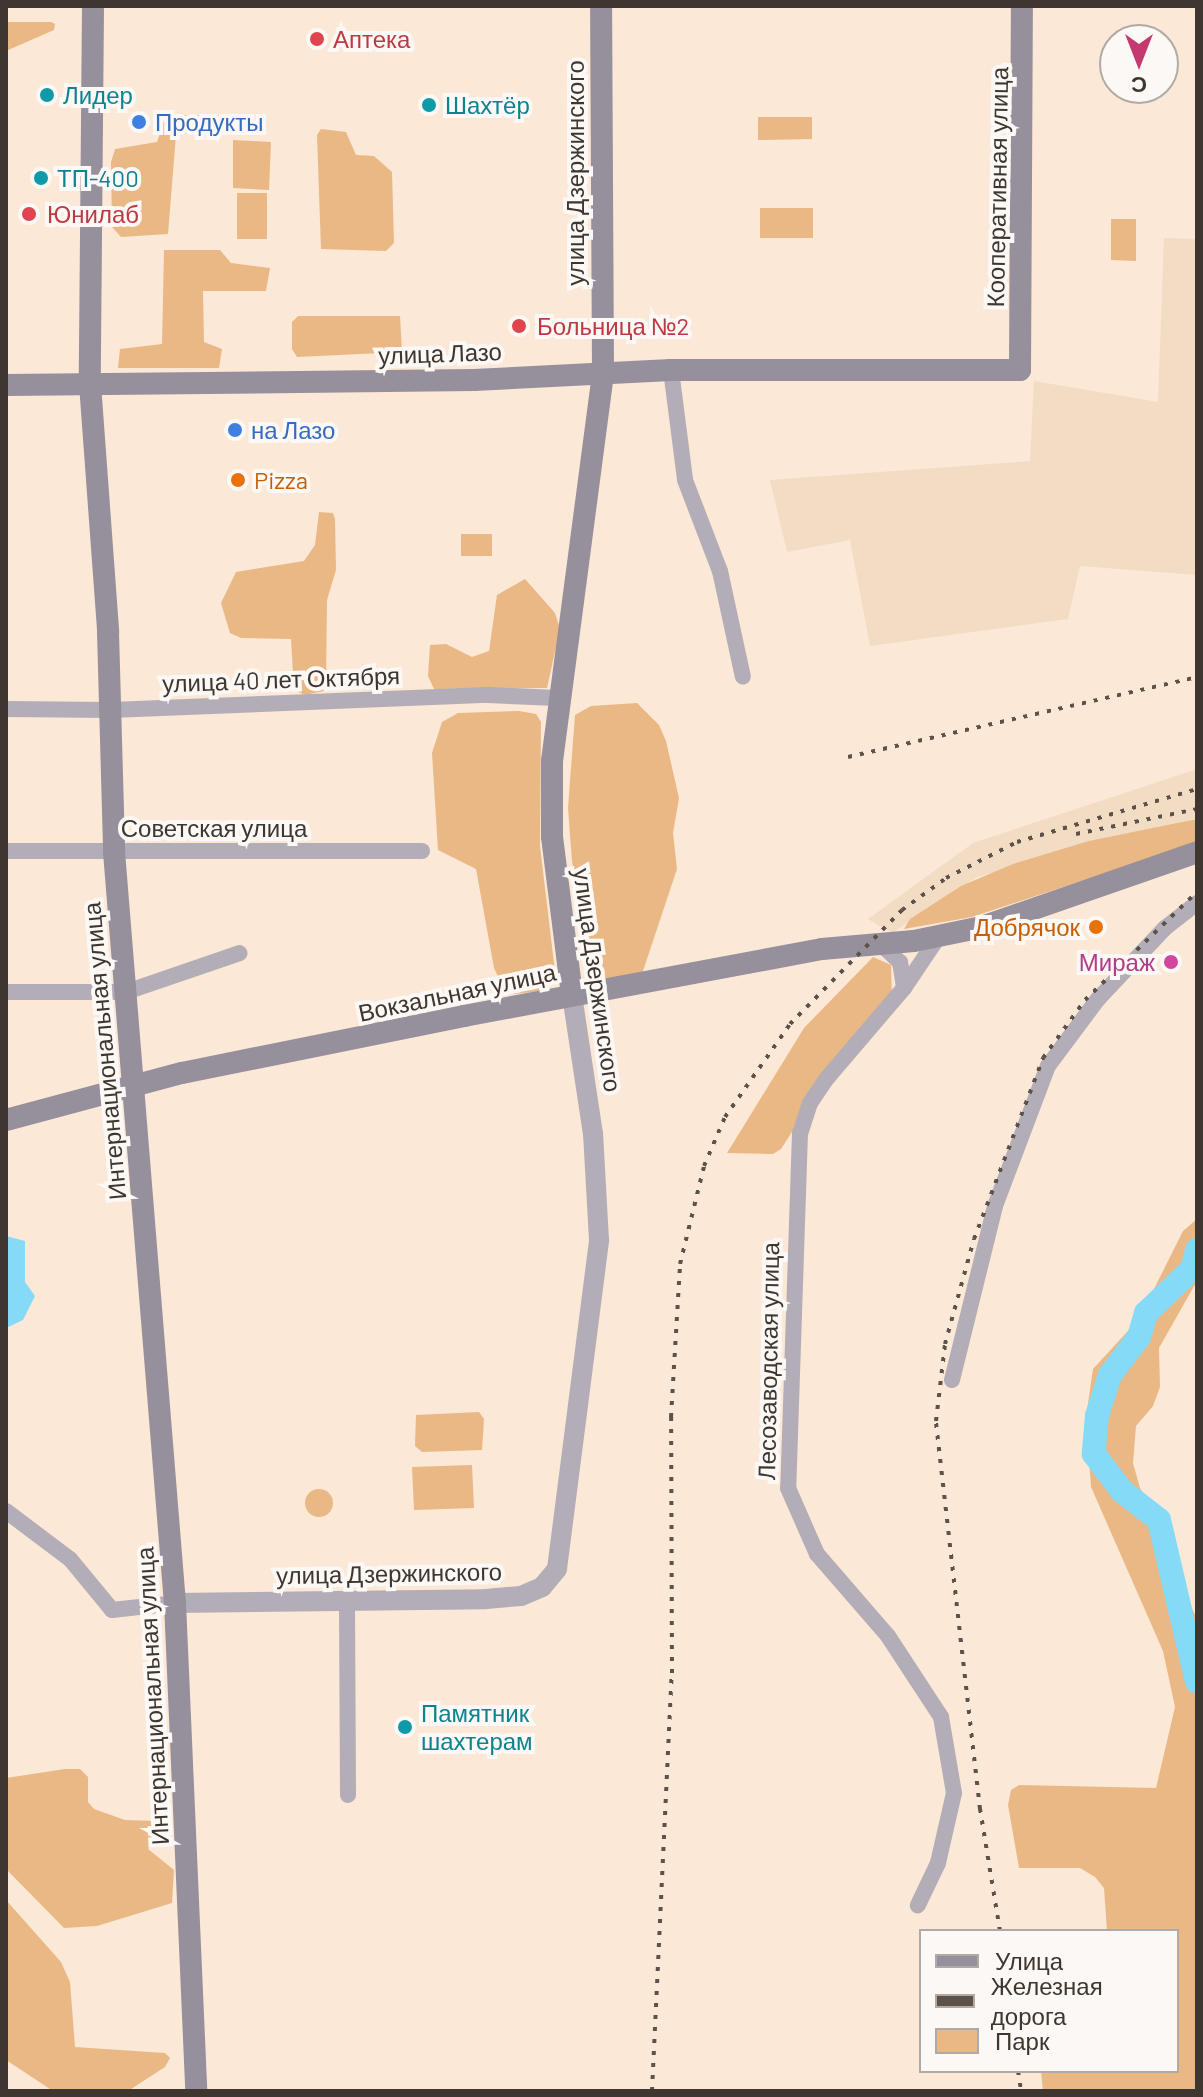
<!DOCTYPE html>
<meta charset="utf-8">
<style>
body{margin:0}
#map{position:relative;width:1203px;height:2097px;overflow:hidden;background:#fbe8d6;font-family:Barlow,sans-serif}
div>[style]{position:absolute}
.built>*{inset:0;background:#f3dcc4}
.green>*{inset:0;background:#eab885}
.round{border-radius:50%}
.water>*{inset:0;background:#84daf7}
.river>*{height:24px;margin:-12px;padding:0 12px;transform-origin:12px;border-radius:12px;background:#84daf7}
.minor>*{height:16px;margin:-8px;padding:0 8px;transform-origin:8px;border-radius:8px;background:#b2adb7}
.tertiary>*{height:20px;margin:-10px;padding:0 10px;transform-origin:10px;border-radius:10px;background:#b2adb7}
.secondary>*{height:22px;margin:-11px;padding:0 11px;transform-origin:11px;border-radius:11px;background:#968f9c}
.rail>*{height:4px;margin-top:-2px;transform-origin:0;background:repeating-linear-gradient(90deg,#5c5249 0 4px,transparent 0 12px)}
.dots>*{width:22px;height:22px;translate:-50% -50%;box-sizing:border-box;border:4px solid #fcf8f5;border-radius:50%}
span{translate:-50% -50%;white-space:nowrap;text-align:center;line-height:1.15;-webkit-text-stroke:8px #fcf8f5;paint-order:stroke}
.health-label{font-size:24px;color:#be3a42}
.left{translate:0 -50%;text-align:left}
.culture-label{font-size:24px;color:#0d838f}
.shop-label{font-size:24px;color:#366cbe}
.street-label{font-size:24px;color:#3e362f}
.food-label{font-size:24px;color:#c56008}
.right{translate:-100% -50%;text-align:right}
.hotel-label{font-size:24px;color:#b23c85}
.frame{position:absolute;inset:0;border:8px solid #3e362f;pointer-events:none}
.legend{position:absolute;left:919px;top:1929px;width:260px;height:144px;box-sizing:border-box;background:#fcf8f5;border:2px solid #b0aaa6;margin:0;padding:10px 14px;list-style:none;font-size:24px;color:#3e362f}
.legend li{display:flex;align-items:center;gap:16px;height:40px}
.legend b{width:40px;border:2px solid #b0aaa6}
.north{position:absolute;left:1099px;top:24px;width:80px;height:80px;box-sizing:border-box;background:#fcf8f5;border:2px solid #b0aaa6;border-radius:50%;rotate:180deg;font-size:22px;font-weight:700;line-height:32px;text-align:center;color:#3e362f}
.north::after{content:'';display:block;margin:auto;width:28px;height:36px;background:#c53a6e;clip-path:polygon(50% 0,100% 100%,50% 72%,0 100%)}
</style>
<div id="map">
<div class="built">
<i style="clip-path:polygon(1164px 238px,1197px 239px,1197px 575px,1080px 566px,1068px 619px,870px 646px,850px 540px,787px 552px,770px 480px,1030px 461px,1034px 381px,1158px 402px)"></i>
<i style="clip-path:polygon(1197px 769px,1197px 818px,977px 877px,892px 933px,868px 919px,973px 843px)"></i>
</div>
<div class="green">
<i style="clip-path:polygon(6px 22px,51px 22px,55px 24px,54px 30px,6px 51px)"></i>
<i style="clip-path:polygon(166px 115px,222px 115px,225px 128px,176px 135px,168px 234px,121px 237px,112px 227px,111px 162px,115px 149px,157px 142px)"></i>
<i style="clip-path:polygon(758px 117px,812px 117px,812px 139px,758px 140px)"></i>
<i style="clip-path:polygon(321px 129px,346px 132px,356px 155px,374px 156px,392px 172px,394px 243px,386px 251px,321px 249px,317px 135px)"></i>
<i style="clip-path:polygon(233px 140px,271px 142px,269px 190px,233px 188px)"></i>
<i style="clip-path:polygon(237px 193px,267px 193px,267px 239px,237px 239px)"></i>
<i style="clip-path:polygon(760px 208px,813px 208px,813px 238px,760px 238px)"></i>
<i style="clip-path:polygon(1111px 219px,1136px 219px,1136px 261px,1111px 260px)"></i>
<i style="clip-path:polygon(164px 250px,220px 250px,231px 263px,270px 268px,266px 291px,203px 291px,204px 342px,222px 349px,219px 368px,118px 368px,120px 349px,162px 344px)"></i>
<i style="clip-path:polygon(298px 316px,400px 316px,402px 352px,297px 357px,292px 349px,292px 322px)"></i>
<i style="clip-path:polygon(319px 512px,333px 513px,335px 519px,336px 570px,327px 600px,326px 684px,324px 691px,305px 695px,294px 690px,291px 639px,241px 638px,230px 633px,221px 603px,236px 572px,304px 561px,315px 545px)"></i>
<i style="clip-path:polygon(461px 534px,492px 534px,492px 556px,461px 556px)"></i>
<i style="clip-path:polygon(525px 579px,555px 613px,560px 629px,547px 688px,434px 689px,428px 676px,430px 645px,446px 644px,472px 657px,489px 651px,497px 595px)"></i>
<i style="clip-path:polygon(637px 703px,659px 725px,666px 741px,679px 798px,673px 833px,677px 869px,642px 974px,596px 981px,572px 861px,568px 808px,575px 715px,591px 706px)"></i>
<i style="clip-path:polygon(519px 711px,536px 714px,541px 722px,540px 846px,556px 980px,542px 991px,514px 994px,503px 987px,494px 968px,476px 869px,438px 850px,432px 753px,442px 722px,458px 713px)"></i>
<i style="clip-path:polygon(1197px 819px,1197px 843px,972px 917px,904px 929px,910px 919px,961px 886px,1013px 864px,1089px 841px)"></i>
<i style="clip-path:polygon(873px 957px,891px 965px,892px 1000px,828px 1076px,781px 1149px,773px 1154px,727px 1153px,804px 1028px)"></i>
<i style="clip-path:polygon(1197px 1219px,1197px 1281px,1159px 1348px,1160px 1387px,1153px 1406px,1136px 1426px,1133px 1463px,1140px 1488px,1176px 1547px,1180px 1583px,1197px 1619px,1197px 2091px,1043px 2091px,1041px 2071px,1177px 2071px,1177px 1931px,1107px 1931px,1104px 1888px,1095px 1877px,1080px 1868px,1019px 1868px,1008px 1805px,1011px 1790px,1019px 1785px,1156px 1788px,1175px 1707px,1163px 1651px,1091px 1487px,1086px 1417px,1093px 1369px,1139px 1319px,1183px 1231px)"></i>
<i style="clip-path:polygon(479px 1412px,484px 1419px,482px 1450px,422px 1452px,415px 1446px,416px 1415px)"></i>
<i style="clip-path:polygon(472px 1465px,474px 1508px,414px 1510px,412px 1467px)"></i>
<i class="round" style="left:305px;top:1489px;width:28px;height:28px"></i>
<i style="clip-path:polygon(65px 1769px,80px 1769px,88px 1777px,88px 1802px,94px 1809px,125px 1820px,156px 1821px,161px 1836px,148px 1849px,174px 1870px,172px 1903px,97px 1926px,64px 1928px,6px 1869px,6px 1778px)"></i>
<i style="clip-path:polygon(6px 1900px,61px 1962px,70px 1982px,75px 2047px,165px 2053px,170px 2058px,165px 2067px,128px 2091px,53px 2091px,6px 2060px)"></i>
</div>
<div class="water">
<i style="clip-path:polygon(6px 1236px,25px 1241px,25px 1282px,35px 1296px,23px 1320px,6px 1328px)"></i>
</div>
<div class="river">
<i style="left:1197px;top:1250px;width:18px;rotate:103deg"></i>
<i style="left:1193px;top:1268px;width:65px;rotate:136.2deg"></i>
<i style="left:1146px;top:1313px;width:25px;rotate:106deg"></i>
<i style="left:1139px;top:1337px;width:48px;rotate:127.3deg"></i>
<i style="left:1110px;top:1375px;width:43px;rotate:107.6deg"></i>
<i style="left:1097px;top:1416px;width:38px;rotate:95deg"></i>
<i style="left:1094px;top:1454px;width:46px;rotate:52.9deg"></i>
<i style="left:1122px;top:1491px;width:47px;rotate:38.1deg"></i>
<i style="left:1159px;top:1520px;width:166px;rotate:76.8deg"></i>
</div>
<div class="minor">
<i style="left:671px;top:370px;width:111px;rotate:82.7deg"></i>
<i style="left:685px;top:480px;width:97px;rotate:69deg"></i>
<i style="left:720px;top:571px;width:108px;rotate:77.8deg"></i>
<i style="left:6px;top:709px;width:105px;rotate:0.5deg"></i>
<i style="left:111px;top:710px;width:377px;rotate:-2.3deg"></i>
<i style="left:488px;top:695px;width:69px;rotate:2.5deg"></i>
<i style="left:6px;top:851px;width:416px"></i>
<i style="left:880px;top:943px;width:28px;rotate:44deg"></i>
<i style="left:900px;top:962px;width:26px;rotate:81deg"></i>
<i style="left:904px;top:988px;width:118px;rotate:130.5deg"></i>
<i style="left:827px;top:1078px;width:30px;rotate:124deg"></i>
<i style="left:810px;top:1103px;width:32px;rotate:108deg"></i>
<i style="left:800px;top:1133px;width:355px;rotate:91.9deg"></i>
<i style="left:788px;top:1488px;width:72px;rotate:66.3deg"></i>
<i style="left:817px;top:1554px;width:108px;rotate:49.1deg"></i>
<i style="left:888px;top:1636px;width:97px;rotate:56.8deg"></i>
<i style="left:941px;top:1717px;width:77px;rotate:80.3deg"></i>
<i style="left:954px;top:1793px;width:72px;rotate:102.9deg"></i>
<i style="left:938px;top:1863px;width:47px;rotate:115.5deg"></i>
<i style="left:904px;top:988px;width:63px;rotate:-56.1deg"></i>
<i style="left:6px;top:992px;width:120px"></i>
<i style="left:126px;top:992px;width:120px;rotate:-18.9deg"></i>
<i style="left:952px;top:1380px;width:179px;rotate:-76.1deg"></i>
<i style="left:995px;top:1206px;width:150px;rotate:-69.3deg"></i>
<i style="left:1048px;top:1066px;width:84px;rotate:-53.3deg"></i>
<i style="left:1098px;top:999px;width:98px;rotate:-46.7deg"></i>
<i style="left:1165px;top:928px;width:41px;rotate:-38deg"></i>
<i style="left:6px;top:1511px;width:80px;rotate:36.9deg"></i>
<i style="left:70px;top:1559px;width:66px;rotate:50.5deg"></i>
<i style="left:112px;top:1610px;width:63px;rotate:-6.3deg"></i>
<i style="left:347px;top:1603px;width:192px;rotate:89.7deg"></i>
</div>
<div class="tertiary">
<i style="left:175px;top:1603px;width:311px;rotate:-0.7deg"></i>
<i style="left:486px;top:1599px;width:35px;rotate:-5deg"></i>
<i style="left:521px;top:1596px;width:23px;rotate:-23deg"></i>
<i style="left:542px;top:1587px;width:23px;rotate:-50deg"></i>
<i style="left:557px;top:1569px;width:332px;rotate:-82.7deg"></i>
<i style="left:599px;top:1240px;width:106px;rotate:-93.2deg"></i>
<i style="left:593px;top:1134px;width:141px;rotate:-98.6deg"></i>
</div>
<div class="secondary">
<i style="left:93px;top:6px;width:378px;rotate:90.5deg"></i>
<i style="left:90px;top:384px;width:249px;rotate:85.8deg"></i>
<i style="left:108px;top:632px;width:220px;rotate:88.4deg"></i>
<i style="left:114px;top:852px;width:753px;rotate:85.36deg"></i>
<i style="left:175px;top:1603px;width:488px;rotate:87.5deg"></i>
<i style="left:6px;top:385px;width:468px;rotate:-0.6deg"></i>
<i style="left:474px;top:380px;width:197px;rotate:-2.9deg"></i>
<i style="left:671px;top:370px;width:349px"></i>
<i style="left:1020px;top:370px;width:364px;rotate:-89.7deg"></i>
<i style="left:572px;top:995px;width:159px;rotate:-97.2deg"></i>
<i style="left:552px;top:837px;width:76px;rotate:-90deg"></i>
<i style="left:552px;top:761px;width:391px;rotate:-82.5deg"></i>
<i style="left:603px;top:373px;width:367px;rotate:-90.3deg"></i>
<i style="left:6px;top:1120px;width:182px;rotate:-15deg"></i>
<i style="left:182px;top:1073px;width:288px;rotate:-11.4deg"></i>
<i style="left:464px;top:1016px;width:364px;rotate:-10.6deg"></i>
<i style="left:822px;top:949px;width:92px;rotate:-5deg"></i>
<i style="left:914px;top:941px;width:69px;rotate:-11.6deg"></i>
<i style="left:982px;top:927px;width:228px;rotate:-19.2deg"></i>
</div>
<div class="rail">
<i style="left:848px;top:757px;width:358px;rotate:-12.9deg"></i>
<i style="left:1076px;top:834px;width:124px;rotate:-11.7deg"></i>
<i style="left:1000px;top:1931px;width:124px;rotate:-99.3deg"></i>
<i style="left:980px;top:1809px;width:390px;rotate:-96.5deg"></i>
<i style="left:936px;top:1421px;width:78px;rotate:-83.3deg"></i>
<i style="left:945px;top:1344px;width:109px;rotate:-74.6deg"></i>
<i style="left:974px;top:1239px;width:194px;rotate:-69.1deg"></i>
<i style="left:1043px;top:1058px;width:72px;rotate:-54.1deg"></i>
<i style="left:1085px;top:1000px;width:156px;rotate:-44deg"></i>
<i style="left:1018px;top:2071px;width:20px;rotate:81deg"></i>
<i style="left:652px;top:2091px;width:418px;rotate:-87.3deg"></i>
<i style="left:672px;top:1673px;width:256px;rotate:-90.2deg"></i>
<i style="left:671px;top:1417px;width:153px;rotate:-86.6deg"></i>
<i style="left:680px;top:1264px;width:101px;rotate:-76.2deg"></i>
<i style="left:704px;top:1166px;width:53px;rotate:-66.8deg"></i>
<i style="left:725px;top:1117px;width:113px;rotate:-55deg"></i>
<i style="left:790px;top:1024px;width:160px;rotate:-45.5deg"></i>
<i style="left:902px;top:910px;width:54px;rotate:-36deg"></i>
<i style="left:946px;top:878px;width:80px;rotate:-26.9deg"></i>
<i style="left:1017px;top:842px;width:188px;rotate:-16.4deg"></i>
</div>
<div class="dots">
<i style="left:317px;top:39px;background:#e0444e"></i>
<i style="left:47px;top:95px;background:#0f9aa8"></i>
<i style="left:429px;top:105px;background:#0f9aa8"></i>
<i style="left:139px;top:122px;background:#3f7fe0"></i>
<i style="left:41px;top:178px;background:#0f9aa8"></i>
<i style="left:29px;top:214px;background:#e0444e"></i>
<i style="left:519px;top:326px;background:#e0444e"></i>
<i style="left:235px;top:430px;background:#3f7fe0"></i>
<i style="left:238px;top:480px;background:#e8710a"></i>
<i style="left:1096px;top:927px;background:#e8710a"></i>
<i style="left:1171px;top:962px;background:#d1479c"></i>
<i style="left:405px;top:1727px;background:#0f9aa8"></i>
</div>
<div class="health-label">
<span class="left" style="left:333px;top:39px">Аптека</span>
<span class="left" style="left:47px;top:214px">Юнилаб</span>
<span class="left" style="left:537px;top:326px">Больница №2</span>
</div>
<div class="culture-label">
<span class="left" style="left:63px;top:95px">Лидер</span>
<span class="left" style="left:445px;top:105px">Шахтёр</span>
<span class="left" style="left:57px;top:178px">ТП-400</span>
<span class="left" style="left:421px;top:1727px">Памятник<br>шахтерам</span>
</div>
<div class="shop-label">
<span class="left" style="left:155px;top:122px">Продукты</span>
<span class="left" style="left:251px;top:430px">на Лазо</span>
</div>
<div class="street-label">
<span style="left:575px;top:173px;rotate:-90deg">улица Дзержинского</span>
<span style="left:997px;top:187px;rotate:-89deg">Кооперативная улица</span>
<span style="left:440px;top:353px;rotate:-2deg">улица Лазо</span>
<span style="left:281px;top:679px;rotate:-2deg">улица 40 лет Октября</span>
<span style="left:214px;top:828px">Советская улица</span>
<span style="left:598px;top:980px;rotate:82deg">улица Дзержинского</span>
<span style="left:457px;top:992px;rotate:-12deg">Вокзальная улица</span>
<span style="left:104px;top:1051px;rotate:-95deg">Интернациональная улица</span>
<span style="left:768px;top:1361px;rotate:-89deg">Лесозаводская улица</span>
<span style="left:389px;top:1573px;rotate:-1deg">улица Дзержинского</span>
<span style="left:152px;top:1696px;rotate:-93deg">Интернациональная улица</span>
</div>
<div class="food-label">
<span class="left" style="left:254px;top:480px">Pizza</span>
<span class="right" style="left:1080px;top:927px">Добрячок</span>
</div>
<div class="hotel-label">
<span class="right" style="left:1155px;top:962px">Мираж</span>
</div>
<div class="frame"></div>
<ul class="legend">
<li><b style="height:10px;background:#968f9c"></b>Улица</li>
<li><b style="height:10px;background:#5c5249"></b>Железная дорога</li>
<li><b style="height:22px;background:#eab885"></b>Парк</li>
</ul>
<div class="north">С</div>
</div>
